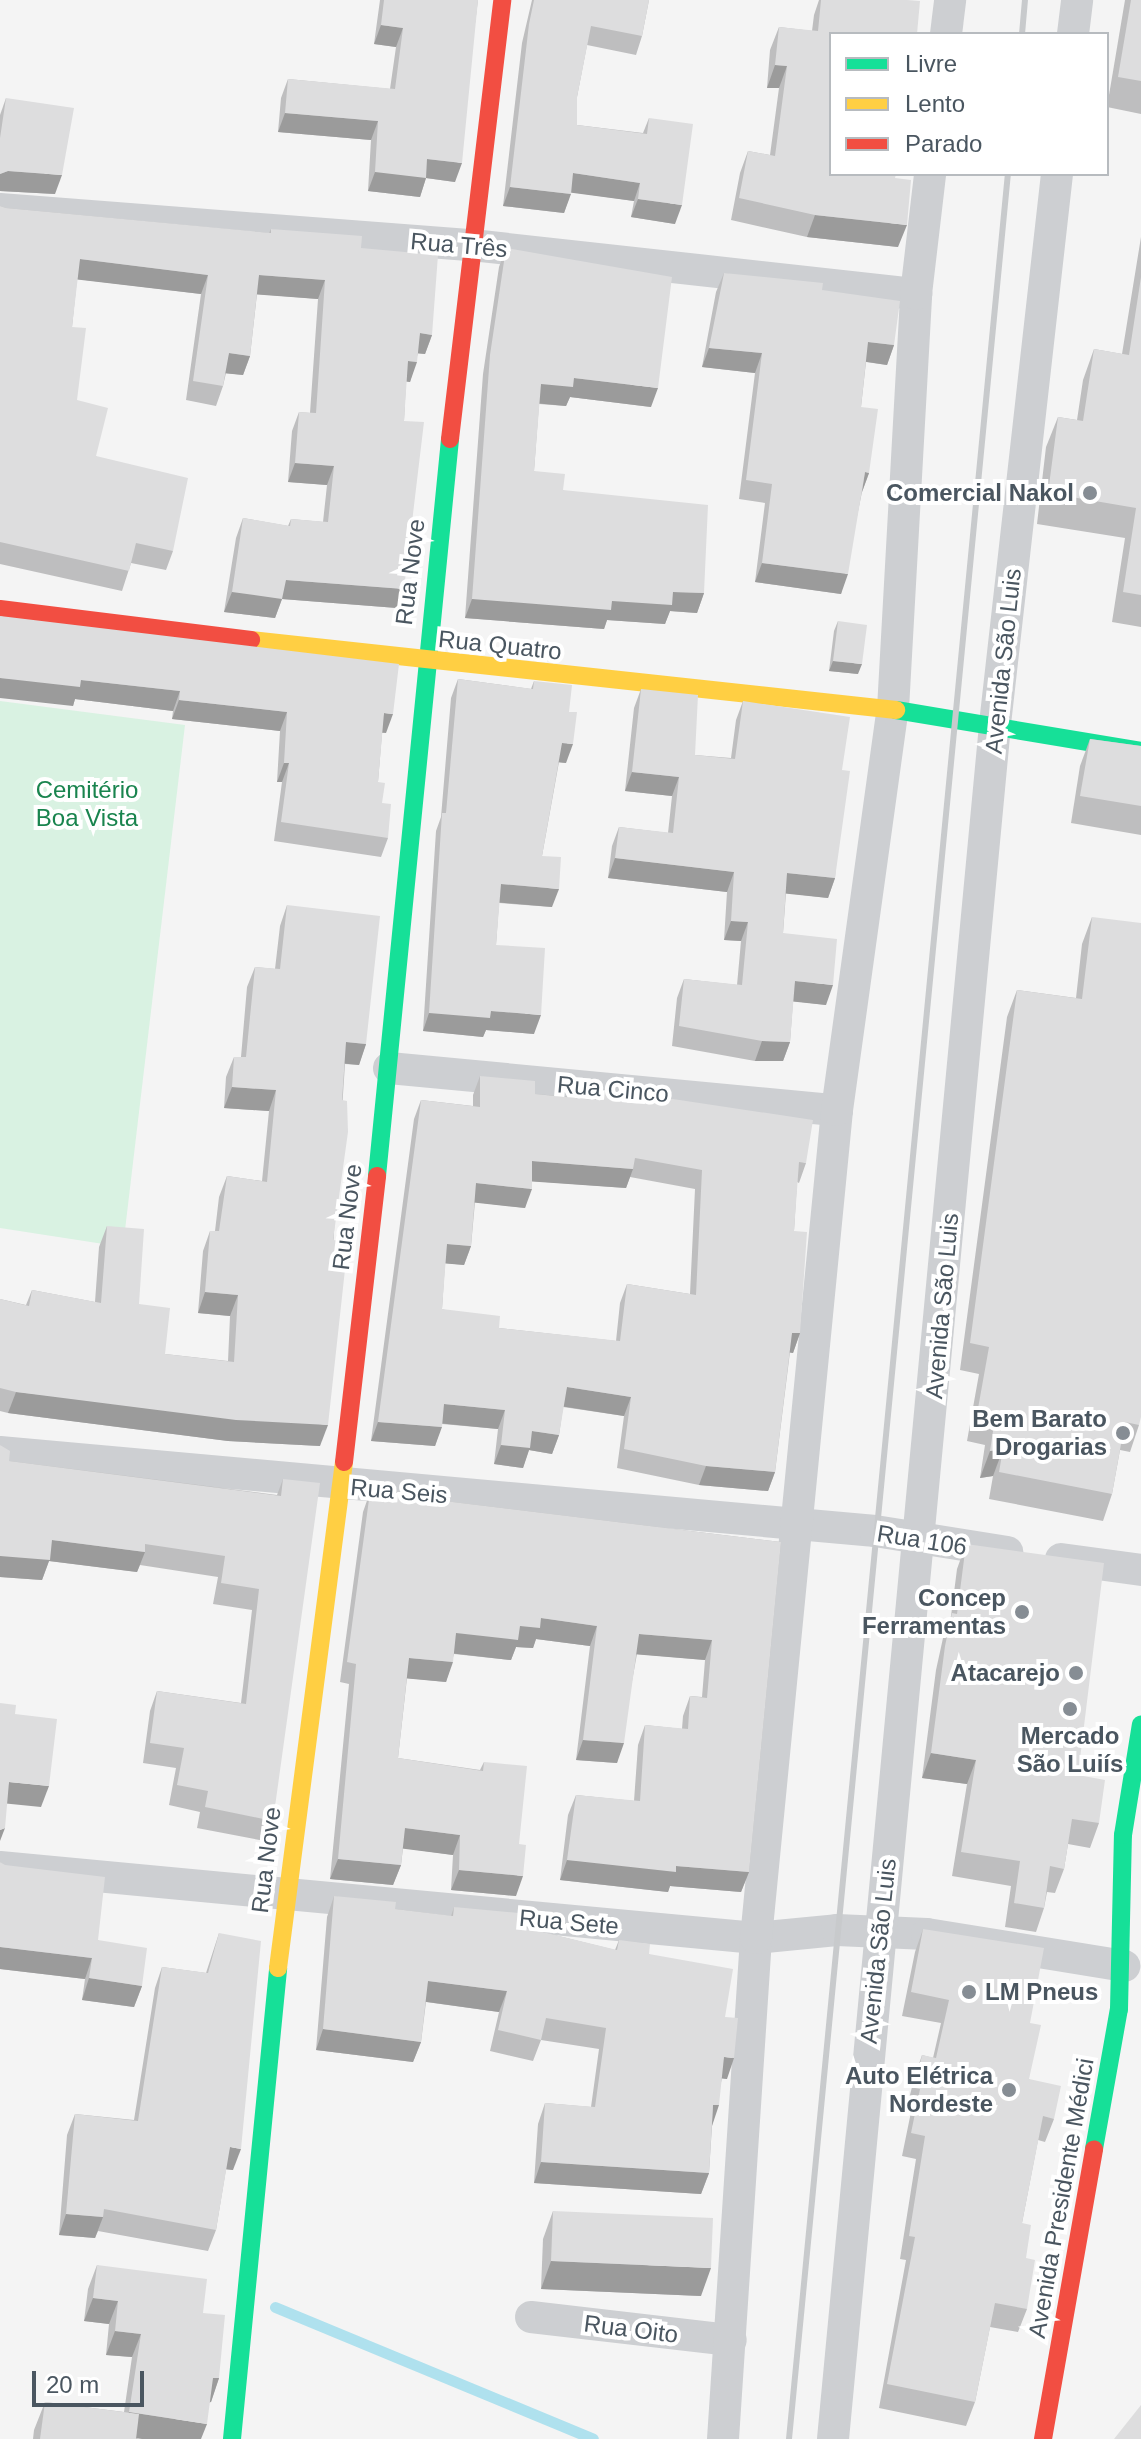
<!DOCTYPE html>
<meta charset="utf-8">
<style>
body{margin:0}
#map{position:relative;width:1141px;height:2439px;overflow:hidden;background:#f4f4f4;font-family:Arial,sans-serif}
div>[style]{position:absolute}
.green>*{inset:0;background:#d9f2e2}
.stream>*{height:11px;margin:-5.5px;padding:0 5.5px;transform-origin:5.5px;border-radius:5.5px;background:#afe1ee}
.street>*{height:32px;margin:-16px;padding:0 16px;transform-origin:16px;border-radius:16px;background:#cdcfd2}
.fast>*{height:18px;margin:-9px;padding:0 9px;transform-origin:9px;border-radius:9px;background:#16e098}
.slow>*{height:18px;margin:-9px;padding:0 9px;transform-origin:9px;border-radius:9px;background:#ffcf43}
.jam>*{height:18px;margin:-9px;padding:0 9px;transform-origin:9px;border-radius:9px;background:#f24e42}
.rail>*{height:6px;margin:-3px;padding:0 3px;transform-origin:3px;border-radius:3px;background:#c8cacc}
.wall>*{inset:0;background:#bebebf}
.shaded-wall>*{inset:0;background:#9b9b9b}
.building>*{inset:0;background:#ddddde}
.dots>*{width:22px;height:22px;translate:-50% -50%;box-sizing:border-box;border:4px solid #fff;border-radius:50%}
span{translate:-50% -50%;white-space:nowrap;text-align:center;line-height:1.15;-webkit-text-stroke:8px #fff;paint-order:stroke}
.street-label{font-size:24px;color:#4a5660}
.poi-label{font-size:24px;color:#4a5660;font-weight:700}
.right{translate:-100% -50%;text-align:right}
.left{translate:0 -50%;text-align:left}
.park-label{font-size:24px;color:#19844e}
.legend{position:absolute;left:829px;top:32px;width:280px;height:144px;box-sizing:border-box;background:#fff;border:2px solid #b7bbbf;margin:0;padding:10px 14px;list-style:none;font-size:24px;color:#4a5660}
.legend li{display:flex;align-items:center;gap:16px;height:40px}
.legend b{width:40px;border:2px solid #b7bbbf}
.scale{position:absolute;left:32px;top:2371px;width:112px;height:36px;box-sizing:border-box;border:4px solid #4a5660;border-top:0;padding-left:10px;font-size:24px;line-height:28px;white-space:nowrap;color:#4a5660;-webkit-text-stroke:6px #fff;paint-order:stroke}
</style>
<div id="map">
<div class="green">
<i style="clip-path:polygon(0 701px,185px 725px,123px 1247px,0 1228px)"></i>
</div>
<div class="stream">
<i style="left:275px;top:2307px;width:344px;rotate:22.5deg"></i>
</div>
<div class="street">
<i style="left:946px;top:34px;width:34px;rotate:-83deg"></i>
<i style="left:1073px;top:34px;width:34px;rotate:-83deg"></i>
<i style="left:0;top:209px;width:473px;rotate:4.4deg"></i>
<i style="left:472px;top:245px;width:447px;rotate:6.3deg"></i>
<i style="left:389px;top:1068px;width:450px;rotate:5.4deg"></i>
<i style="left:0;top:1452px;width:879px;rotate:5.16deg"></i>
<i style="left:875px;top:1531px;width:134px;rotate:9deg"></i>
<i style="left:1061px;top:1559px;width:81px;rotate:7.8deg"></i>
<i style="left:0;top:1867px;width:759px;rotate:5.37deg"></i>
<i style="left:756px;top:1938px;width:81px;rotate:-5.6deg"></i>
<i style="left:837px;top:1930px;width:90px;rotate:2.5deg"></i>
<i style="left:927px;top:1934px;width:200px;rotate:9.2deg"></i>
<i style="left:531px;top:2317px;width:201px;rotate:6.6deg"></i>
<i style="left:723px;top:2439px;width:502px;rotate:-86.23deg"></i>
<i style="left:756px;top:1938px;width:832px;rotate:-84.41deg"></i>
<i style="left:837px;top:1110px;width:405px;rotate:-82.1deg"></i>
<i style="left:893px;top:709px;width:416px;rotate:-86.8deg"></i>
<i style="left:916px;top:294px;width:121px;rotate:-83.3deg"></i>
<i style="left:833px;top:2439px;width:1723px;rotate:-84.6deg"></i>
<i style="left:995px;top:724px;width:553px;rotate:-83.57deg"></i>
</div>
<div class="fast">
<i style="left:896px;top:710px;width:248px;rotate:9.5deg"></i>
<i style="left:377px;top:1176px;width:741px;rotate:-84.34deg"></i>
<i style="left:1094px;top:2149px;width:142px;rotate:-79.9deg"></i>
<i style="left:1119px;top:2009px;width:174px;rotate:-88.7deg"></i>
<i style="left:1123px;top:1835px;width:112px;rotate:-80.8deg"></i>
<i style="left:232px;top:2439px;width:473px;rotate:-84.4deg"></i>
</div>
<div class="slow">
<i style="left:251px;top:640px;width:649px;rotate:6.19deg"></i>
<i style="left:278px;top:1968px;width:510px;rotate:-82.57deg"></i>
</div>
<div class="jam">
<i style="left:450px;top:439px;width:442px;rotate:-83.2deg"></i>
<i style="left:0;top:609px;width:253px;rotate:7deg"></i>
<i style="left:344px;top:1462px;width:288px;rotate:-83.4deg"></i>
<i style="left:1043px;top:2439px;width:294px;rotate:-80deg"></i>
</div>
<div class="rail">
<i style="left:1022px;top:34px;width:34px;rotate:-85deg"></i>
<i style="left:789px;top:2439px;width:2276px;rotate:-84.48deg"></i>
</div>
<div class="wall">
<i style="clip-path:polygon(380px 0,478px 0,455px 182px,426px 178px,420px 197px,368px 191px,371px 140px,278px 132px,281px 98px,288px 79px,390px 89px,396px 47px,374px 44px)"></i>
<i style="clip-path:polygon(532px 0,649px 0,642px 36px,636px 55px,587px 45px,577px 97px,577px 125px,643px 133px,649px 118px,675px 224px,631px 217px,634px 201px,571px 192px,564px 213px,503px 206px,522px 43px)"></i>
<i style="clip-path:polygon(819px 0,821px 0,898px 247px,807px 237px,731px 220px,740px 173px,748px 151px,770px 155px,779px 88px,767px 88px,770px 50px,779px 27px,812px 31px,814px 15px)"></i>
<i style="clip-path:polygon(1125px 0,1141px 0,1141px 114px,1107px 107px)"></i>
<i style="clip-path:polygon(6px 98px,55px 194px,0 191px,0 115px)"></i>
<i style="clip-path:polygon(0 206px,6px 208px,269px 233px,271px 229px,361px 248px,432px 335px,425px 354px,418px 353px,410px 382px,406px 381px,404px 421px,397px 608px,282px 599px,275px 618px,224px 612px,236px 538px,243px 518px,288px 526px,291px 519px,323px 522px,327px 485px,288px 482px,292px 431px,299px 412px,310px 413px,318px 299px,257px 294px,250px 356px,243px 375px,226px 373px,223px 386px,216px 406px,186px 400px,201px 294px,77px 279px,72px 327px,77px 400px,96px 456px,173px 551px,166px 570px,131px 563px,122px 591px,0 564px)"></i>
<i style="clip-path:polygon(1141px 237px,1141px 627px,1112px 622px,1125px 538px,1037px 524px,1046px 447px,1058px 417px,1077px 420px,1083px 380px,1094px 349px,1122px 354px)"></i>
<i style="clip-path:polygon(506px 248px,651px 407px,570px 397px,566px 406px,539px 404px,534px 471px,563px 490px,704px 593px,697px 613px,670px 611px,665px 624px,607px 620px,604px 629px,465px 618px,483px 374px,499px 267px)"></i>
<i style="clip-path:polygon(724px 273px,822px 290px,894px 345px,887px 365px,866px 362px,861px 407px,869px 473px,862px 492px,841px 594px,755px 582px,765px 503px,739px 499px,755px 373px,702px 367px,716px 292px)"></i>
<i style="clip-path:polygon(0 616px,386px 733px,382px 733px,378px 782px,388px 838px,381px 857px,274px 841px,282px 782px,277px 782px,280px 731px,172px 719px,173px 711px,75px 699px,73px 706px)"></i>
<i style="clip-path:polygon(838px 621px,858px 674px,829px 671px,834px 631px)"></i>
<i style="clip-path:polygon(458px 679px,531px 689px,534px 681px,569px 712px,566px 763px,559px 762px,542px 856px,552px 907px,499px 903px,496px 945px,534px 1034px,486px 1030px,483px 1037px,423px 1031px,436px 831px,441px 817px,451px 698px)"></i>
<i style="clip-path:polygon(641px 689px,695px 755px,731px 758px,736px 720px,743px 701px,842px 770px,835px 878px,828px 898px,786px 893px,783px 933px,826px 1005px,793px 1001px,790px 1042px,783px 1061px,755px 1061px,672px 1046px,677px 998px,684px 979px,737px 985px,741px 941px,724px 940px,727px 892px,608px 878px,612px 846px,619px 827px,668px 833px,672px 796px,625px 791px,634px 708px)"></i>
<i style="clip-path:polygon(1090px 739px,1141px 746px,1141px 835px,1071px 823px,1080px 766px)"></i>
<i style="clip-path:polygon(287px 905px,366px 1044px,359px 1065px,345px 1064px,320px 1446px,228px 1441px,8px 1413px,0 1411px,0 1299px,26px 1305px,32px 1290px,95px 1302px,99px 1247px,107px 1226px,139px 1304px,165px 1354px,228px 1361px,230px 1316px,198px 1313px,203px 1251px,210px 1231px,215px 1231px,219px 1197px,227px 1176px,262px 1181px,269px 1111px,224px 1108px,226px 1077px,234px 1057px,241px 1057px,247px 987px,255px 967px,275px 969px,280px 926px)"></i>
<i style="clip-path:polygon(1092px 917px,1139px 1425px,1130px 1452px,1120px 1450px,1112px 1494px,1103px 1521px,989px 1499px,993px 1476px,980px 1478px,985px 1445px,967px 1441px,979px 1374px,960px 1370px,1007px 1017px,1017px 990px,1076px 998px,1082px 944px)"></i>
<i style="clip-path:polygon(evenodd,480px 1076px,535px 1094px,594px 1099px,597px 1092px,806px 1163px,799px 1183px,797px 1182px,794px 1231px,800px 1333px,793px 1353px,790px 1352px,775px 1472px,768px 1491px,699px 1485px,617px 1468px,624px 1416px,563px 1407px,559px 1435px,552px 1454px,529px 1450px,523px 1468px,494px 1464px,498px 1429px,442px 1424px,435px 1446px,371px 1441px,414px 1119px,421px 1100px,473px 1106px,473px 1095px,480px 1076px,630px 1177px,695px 1189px,690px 1294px,627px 1284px,620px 1303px,616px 1341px,499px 1328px,442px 1309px,445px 1263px,464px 1265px,471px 1246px,475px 1202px,525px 1208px,532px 1181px,626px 1188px,630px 1177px)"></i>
<i style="clip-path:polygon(0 1445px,9px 1461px,277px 1495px,283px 1479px,273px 1821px,265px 1841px,197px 1828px,200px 1812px,169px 1805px,176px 1768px,143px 1763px,150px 1711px,157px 1691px,241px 1703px,252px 1610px,213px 1604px,218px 1577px,140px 1565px,137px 1572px,49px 1561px,42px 1580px,0 1577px)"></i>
<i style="clip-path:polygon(370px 1492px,781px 1542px,749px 1872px,741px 1892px,670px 1886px,668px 1892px,560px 1880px,568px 1815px,576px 1795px,634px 1801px,638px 1745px,645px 1725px,682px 1729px,683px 1716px,690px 1696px,702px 1697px,705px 1660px,637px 1654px,617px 1763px,576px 1760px,590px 1646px,536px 1639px,533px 1648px,516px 1647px,511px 1660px,454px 1654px,446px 1682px,407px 1678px,398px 1758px,480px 1770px,484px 1762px,519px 1844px,516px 1896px,451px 1890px,453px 1855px,403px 1848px,401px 1865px,393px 1885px,330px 1879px,349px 1684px,340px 1682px,363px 1512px)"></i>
<i style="clip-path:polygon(966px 1544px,1078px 1775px,1099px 1823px,1090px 1848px,1068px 1844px,1064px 1869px,1055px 1893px,1047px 1892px,1044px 1908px,1036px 1932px,1005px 1927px,1011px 1886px,952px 1876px,967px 1784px,922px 1778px,936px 1670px,943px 1638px,951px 1616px,957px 1569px)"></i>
<i style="clip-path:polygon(0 1862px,98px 1940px,142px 1986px,134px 2007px,82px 2000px,85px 1979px,0 1969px)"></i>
<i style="clip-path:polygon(334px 1896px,395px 1909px,451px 1916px,454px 1907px,518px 1926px,615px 1950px,619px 1940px,649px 1954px,725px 2017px,727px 2079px,722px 2078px,712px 2126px,709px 2173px,701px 2194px,534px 2183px,538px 2124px,545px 2103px,591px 2107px,599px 2049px,541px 2040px,533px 2061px,490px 2051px,499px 2012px,426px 2002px,421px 2042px,413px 2062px,316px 2050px,327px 1917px)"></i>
<i style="clip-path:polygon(923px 1929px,1030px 2023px,1029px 2079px,1054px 2119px,1045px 2142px,1038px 2140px,1022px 2223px,1026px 2258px,1027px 2309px,1018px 2332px,990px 2327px,975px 2402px,966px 2426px,879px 2408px,906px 2260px,900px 2259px,916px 2159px,902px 2156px,911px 2112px,906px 2111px,914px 2079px,922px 2055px,933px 2058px,941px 2023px,902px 2016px,915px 1952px)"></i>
<i style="clip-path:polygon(219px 1933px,233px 2170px,226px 2169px,216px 2230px,208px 2251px,98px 2231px,95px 2238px,59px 2235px,67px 2135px,75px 2114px,134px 2120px,155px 1988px,162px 1967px,206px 1973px)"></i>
<i style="clip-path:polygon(553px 2211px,701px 2296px,541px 2289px,543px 2239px)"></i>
<i style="clip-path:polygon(97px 2265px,203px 2313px,219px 2378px,211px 2402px,136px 2439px,33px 2439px,34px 2430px,45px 2402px,124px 2412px,132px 2357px,106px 2355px,109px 2324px,84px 2321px,88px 2289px)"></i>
</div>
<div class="shaded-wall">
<i style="clip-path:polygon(381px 25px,403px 28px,396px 47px,374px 44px)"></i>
<i style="clip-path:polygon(775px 65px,787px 66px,779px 88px,767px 88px)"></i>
<i style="clip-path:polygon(285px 113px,378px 121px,371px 140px,278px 132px)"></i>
<i style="clip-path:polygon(427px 159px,462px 163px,455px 182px,426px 178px,420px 197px,368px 191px,375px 172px)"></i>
<i style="clip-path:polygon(8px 171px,62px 175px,55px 194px,0 191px,0 174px)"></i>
<i style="clip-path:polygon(573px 173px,640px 183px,634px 201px,566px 192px)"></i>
<i style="clip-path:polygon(510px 187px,571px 194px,564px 213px,503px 206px)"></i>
<i style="clip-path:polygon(638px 199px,682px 205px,675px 224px,631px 217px)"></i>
<i style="clip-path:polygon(815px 215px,907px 225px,898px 247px,807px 237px)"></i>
<i style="clip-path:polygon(80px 259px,208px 275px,201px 294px,73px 279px)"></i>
<i style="clip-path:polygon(259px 275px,325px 280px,318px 299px,252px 294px)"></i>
<i style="clip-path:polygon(420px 333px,432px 335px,425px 354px,413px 353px)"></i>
<i style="clip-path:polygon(868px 342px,894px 345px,887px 365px,861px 361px)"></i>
<i style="clip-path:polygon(709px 348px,762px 353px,755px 373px,702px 367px)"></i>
<i style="clip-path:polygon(229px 353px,250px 356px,243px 375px,222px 373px)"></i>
<i style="clip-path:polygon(408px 361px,417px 362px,410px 382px,401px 381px)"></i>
<i style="clip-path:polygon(574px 378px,658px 388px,651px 407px,570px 397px,566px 406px,534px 403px,541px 384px)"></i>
<i style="clip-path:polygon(295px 463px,334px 466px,327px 485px,288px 482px)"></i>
<i style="clip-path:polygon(865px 472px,869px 473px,862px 492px)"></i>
<i style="clip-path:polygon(762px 563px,848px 574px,841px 594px,755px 582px)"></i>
<i style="clip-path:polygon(286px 580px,404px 589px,397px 608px,282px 599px,275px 618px,224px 612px,232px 592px)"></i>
<i style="clip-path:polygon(673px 592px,704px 593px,697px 613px,670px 611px,665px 624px,607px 620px,604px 629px,465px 618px,472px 599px,612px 601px)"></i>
<i style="clip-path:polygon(833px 661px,862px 664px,858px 674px,829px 671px)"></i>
<i style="clip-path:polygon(0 678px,81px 680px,180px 691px,173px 711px,75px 699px,73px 706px,0 698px)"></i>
<i style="clip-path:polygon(179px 700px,287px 712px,280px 731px,172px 719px)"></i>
<i style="clip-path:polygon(384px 713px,393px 714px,386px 733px,377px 732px)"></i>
<i style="clip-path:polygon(562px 743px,573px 744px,566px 763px,555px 762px)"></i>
<i style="clip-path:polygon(284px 763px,289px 763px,282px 782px,277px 782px)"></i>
<i style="clip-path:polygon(632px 772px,679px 777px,672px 796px,625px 791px)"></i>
<i style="clip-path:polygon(615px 858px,734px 872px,727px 892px,608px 878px)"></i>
<i style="clip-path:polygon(787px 873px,835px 878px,828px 898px,780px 893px)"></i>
<i style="clip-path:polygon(501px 884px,559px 889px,552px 907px,494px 902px)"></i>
<i style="clip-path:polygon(731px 921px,748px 922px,741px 941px,724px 940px)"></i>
<i style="clip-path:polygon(795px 981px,833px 985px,826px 1005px,788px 1001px)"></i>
<i style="clip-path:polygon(491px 1011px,541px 1015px,534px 1034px,486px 1030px,483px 1037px,423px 1031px,429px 1013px)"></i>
<i style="clip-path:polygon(762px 1041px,790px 1042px,783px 1061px,755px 1061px)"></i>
<i style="clip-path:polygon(346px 1042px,366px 1044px,359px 1065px,339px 1063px)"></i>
<i style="clip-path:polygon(232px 1087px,276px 1090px,269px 1111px,224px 1108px)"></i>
<i style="clip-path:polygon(532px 1161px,633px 1169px,626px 1188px,525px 1181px)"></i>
<i style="clip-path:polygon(476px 1183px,532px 1189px,525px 1208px,469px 1202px)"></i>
<i style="clip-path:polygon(447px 1244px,471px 1246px,464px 1265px,440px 1263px)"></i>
<i style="clip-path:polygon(205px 1292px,238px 1295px,230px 1316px,198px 1313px)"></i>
<i style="clip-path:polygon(792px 1333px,800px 1333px,793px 1353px,785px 1352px)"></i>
<i style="clip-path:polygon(567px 1387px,631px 1397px,624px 1416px,560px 1406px)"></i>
<i style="clip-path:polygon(16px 1392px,328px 1425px,320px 1446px,228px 1441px,8px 1413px)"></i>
<i style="clip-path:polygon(444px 1404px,505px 1410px,498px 1429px,437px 1423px)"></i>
<i style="clip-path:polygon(378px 1422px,442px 1427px,435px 1446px,371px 1441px)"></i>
<i style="clip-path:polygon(532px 1431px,559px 1435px,552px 1454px,529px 1450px,523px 1468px,494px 1464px,501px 1445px)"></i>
<i style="clip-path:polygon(1003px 1449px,993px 1476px,980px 1478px,990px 1451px)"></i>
<i style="clip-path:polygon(706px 1466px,775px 1472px,768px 1491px,699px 1485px)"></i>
<i style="clip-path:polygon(52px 1540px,145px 1552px,137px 1572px,49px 1561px,42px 1580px,0 1577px,0 1556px)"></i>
<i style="clip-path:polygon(541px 1618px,597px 1626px,590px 1646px,536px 1639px,533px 1648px,516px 1647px,511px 1660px,449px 1653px,456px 1633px,520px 1626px)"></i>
<i style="clip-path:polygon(639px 1634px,712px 1640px,705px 1660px,632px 1654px)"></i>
<i style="clip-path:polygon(409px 1658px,453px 1662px,446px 1682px,402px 1678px)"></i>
<i style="clip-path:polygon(583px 1740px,624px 1743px,617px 1763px,576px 1760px)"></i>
<i style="clip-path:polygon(931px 1753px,976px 1760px,967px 1784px,922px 1778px)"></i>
<i style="clip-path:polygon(9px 1782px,49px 1786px,41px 1807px,1px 1803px)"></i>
<i style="clip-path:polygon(5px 1828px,0 1841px,0 1830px)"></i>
<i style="clip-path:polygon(405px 1828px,460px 1835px,453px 1855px,398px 1848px)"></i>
<i style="clip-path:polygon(338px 1859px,401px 1865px,393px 1885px,330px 1879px)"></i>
<i style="clip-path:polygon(567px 1860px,676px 1866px,749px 1872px,741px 1892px,670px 1886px,668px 1892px,560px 1880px)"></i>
<i style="clip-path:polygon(459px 1870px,523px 1876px,516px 1896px,451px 1890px)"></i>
<i style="clip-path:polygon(0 1947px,92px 1958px,85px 1979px,0 1969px)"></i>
<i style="clip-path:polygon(89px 1978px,142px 1986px,134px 2007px,82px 2000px)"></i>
<i style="clip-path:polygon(428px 1981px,507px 1991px,499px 2012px,420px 2001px)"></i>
<i style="clip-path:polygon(323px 2029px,421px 2042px,413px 2062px,316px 2050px)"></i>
<i style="clip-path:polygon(724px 2057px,734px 2058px,727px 2079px,717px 2078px)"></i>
<i style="clip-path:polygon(713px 2105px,719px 2105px,712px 2126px)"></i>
<i style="clip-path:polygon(230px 2147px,241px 2149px,233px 2170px,223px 2169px)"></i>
<i style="clip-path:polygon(541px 2162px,709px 2173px,701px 2194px,534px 2183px)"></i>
<i style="clip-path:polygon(66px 2214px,103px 2217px,95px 2238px,59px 2235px)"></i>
<i style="clip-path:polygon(551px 2261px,711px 2268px,701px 2296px,541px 2289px)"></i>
<i style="clip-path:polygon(93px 2298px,118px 2301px,109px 2324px,84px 2321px)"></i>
<i style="clip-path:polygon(115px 2331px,141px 2334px,132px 2357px,106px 2355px)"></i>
<i style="clip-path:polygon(213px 2378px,219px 2378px,211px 2402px,204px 2401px)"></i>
<i style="clip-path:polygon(129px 2412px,207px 2424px,201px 2439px,142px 2439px,120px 2436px)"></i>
</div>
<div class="building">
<i style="clip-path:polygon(384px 0,478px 0,462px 163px,427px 159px,426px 178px,375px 172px,378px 121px,285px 113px,288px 79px,395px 89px,403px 28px,381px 25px)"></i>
<i style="clip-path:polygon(534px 0,649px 0,642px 36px,591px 26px,577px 97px,577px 125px,647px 134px,649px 118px,693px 124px,682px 205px,638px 199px,640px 183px,573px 173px,571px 194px,510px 187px,529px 24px)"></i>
<i style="clip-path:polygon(821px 0,907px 0,920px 1px,917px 34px,831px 34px,831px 174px,896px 174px,895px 178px,911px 180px,907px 225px,815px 215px,739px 198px,748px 151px,775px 156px,787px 66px,775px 65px,779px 27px,818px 31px)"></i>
<i style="clip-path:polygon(1131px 0,1141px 0,1141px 81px,1118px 77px)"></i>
<i style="clip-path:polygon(6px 98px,74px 108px,62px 175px,8px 171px,0 174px,0 138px)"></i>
<i style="clip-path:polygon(0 206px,6px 208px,271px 233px,271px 229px,362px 236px,361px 248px,438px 255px,432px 335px,420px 333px,417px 362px,408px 361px,404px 421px,424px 422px,404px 589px,286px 580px,282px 599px,232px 592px,243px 518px,290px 526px,291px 519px,328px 522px,334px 466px,295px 463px,299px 412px,316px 413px,325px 280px,259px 275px,250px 356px,229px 353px,223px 386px,193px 381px,208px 275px,80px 259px,72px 327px,86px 328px,77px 400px,108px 408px,96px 456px,188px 478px,173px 551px,136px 543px,129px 571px,0 542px)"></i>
<i style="clip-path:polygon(506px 248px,672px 277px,658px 388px,574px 378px,573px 387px,541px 384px,534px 471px,565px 474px,563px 490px,708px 505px,704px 593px,673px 592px,672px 605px,612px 601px,611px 610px,472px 599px,490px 355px)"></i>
<i style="clip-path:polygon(724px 273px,823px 283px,822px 290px,900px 301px,894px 345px,868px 342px,861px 407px,878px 409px,869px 473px,865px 472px,848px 574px,762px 563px,772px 484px,746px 480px,762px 353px,709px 348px)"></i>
<i style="clip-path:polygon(1141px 277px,1141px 595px,1123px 592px,1136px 508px,1048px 493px,1058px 417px,1083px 421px,1094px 349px,1129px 355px)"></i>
<i style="clip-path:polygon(0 616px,399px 664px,393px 714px,384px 713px,378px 782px,385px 783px,382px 803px,391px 804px,388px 838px,281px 822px,289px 763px,284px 763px,287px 712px,179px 700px,180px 691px,81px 680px,80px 687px,0 678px)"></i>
<i style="clip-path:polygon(838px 621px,867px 625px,862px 664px,833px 661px)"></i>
<i style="clip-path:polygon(458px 679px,533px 689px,534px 681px,572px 685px,569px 712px,577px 712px,573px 744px,562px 743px,542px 856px,561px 857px,559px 889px,501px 884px,496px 945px,545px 948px,541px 1015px,491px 1011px,490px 1018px,429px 1013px,442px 813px,446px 813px)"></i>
<i style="clip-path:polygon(641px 689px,698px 695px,695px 755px,735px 759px,743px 701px,850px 717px,842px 770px,850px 771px,835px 878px,787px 873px,783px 933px,837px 939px,833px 985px,795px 981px,790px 1042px,762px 1041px,679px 1026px,684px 979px,742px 985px,748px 922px,731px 921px,734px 872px,615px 858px,619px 827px,673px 833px,679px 777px,632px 772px)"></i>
<i style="clip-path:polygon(1090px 739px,1141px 746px,1141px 806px,1080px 796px)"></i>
<i style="clip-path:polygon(287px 905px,380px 916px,366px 1044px,346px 1042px,342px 1100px,347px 1101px,348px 1132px,333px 1240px,348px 1242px,328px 1425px,236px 1420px,16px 1392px,0 1388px,0 1299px,29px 1306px,32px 1290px,101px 1303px,107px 1226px,144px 1229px,139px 1304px,170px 1308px,165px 1354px,234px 1362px,238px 1295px,205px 1292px,210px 1231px,219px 1231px,227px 1176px,267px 1182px,276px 1090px,232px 1087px,234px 1057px,246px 1057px,255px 967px,280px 969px)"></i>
<i style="clip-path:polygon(1092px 917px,1141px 923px,1141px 1417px,1139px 1425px,1125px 1422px,1112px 1494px,999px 1472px,1003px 1449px,990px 1451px,995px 1418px,977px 1414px,989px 1347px,970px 1343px,1017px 990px,1082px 999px)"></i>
<i style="clip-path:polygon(evenodd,480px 1076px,535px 1081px,535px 1094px,596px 1100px,597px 1092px,653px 1096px,813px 1120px,806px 1163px,799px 1162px,794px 1231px,807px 1232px,800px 1333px,792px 1333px,775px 1472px,706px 1466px,624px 1449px,631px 1397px,567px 1387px,559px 1435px,532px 1431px,530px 1448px,501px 1445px,505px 1410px,444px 1404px,442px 1427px,378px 1422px,421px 1100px,480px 1107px,480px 1076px,635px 1158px,702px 1170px,696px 1295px,627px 1284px,620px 1341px,499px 1328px,500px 1316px,442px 1309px,447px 1244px,471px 1246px,476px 1183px,532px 1189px,532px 1161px,633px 1169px,635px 1158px)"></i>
<i style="clip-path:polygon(0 1445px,10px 1451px,9px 1461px,281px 1496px,283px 1479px,320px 1483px,273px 1821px,205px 1807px,208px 1791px,177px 1785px,184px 1748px,150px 1743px,157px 1691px,246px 1704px,259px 1589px,221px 1583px,225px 1556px,145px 1544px,145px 1552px,52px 1540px,50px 1560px,0 1556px)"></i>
<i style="clip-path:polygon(370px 1492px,781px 1542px,749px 1872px,676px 1866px,676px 1872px,567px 1860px,576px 1795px,640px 1801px,645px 1725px,688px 1729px,690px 1696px,707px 1698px,712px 1640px,639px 1634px,624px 1743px,583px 1740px,597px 1626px,541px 1618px,540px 1628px,520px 1626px,518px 1640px,456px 1633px,453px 1662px,409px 1658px,398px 1758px,483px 1771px,484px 1762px,527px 1766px,519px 1844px,526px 1845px,523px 1876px,459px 1870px,460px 1835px,405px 1828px,401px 1865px,338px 1859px,356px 1664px,347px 1662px)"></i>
<i style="clip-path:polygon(966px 1544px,1104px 1563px,1078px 1775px,1105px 1780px,1099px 1823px,1072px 1819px,1064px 1869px,1050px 1866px,1044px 1908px,1014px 1903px,1020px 1861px,961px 1852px,976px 1760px,931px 1753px,945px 1646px,952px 1613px,957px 1614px)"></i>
<i style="clip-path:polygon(0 1703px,16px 1705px,15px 1714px,57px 1719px,49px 1786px,9px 1782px,5px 1828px,0 1830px)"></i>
<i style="clip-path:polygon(0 1862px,5px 1865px,105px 1877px,98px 1940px,147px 1948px,142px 1986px,89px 1978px,92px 1958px,0 1947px)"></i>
<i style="clip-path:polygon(334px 1896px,396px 1902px,395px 1909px,453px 1916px,454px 1907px,519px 1913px,518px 1926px,617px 1950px,619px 1940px,650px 1944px,649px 1954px,733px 1969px,725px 2017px,738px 2018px,734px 2058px,724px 2057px,719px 2105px,713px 2105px,709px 2173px,541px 2162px,545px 2103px,595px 2107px,606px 2028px,546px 2018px,541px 2040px,498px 2030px,507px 1991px,428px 1981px,421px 2042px,323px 2029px)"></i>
<i style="clip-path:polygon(923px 1929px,1044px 1948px,1030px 2023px,1041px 2025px,1029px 2079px,1061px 2086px,1054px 2119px,1043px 2116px,1022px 2223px,1031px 2225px,1026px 2258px,1035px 2260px,1027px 2309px,995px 2303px,975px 2402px,887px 2384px,915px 2237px,909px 2236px,925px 2136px,911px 2133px,920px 2089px,915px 2088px,922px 2055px,936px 2058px,949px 2000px,911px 1992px)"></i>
<i style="clip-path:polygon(219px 1933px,261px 1941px,241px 2149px,230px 2147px,216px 2230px,104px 2209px,103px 2217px,66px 2214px,75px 2114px,138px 2121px,162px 1967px,208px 1973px)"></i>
<i style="clip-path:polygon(553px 2211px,713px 2218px,711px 2268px,551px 2261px)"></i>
<i style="clip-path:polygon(97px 2265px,207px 2279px,203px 2313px,225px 2315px,219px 2378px,213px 2378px,207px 2424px,129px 2412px,141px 2334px,115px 2331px,118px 2301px,93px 2298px)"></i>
<i style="clip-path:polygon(45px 2402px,139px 2414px,136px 2439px,40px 2439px)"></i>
<i style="clip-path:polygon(1141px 2405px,1141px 2439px,1114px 2439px)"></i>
</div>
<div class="dots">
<i style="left:1090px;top:493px;background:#868d94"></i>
<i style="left:1123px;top:1433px;background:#868d94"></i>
<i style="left:1022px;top:1612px;background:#868d94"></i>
<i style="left:1076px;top:1673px;background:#868d94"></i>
<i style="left:1070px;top:1709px;background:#868d94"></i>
<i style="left:969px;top:1992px;background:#868d94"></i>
<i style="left:1009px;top:2090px;background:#868d94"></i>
</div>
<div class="street-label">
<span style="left:459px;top:245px;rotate:5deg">Rua Três</span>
<span style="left:410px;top:572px;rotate:-83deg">Rua Nove</span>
<span style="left:500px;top:645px;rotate:6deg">Rua Quatro</span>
<span style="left:1003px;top:661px;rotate:-84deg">Avenida São Luis</span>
<span style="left:613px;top:1089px;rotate:5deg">Rua Cinco</span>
<span style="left:347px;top:1217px;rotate:-83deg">Rua Nove</span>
<span style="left:942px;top:1306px;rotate:-85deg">Avenida São Luis</span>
<span style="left:399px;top:1491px;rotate:5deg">Rua Seis</span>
<span style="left:922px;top:1540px;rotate:9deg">Rua 106</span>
<span style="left:266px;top:1860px;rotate:-83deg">Rua Nove</span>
<span style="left:569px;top:1922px;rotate:5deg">Rua Sete</span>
<span style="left:878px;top:1951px;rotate:-84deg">Avenida São Luis</span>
<span style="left:1061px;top:2198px;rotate:-80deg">Avenida Presidente Médici</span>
<span style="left:631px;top:2329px;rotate:7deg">Rua Oito</span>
</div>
<div class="poi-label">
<span class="right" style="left:1074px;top:493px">Comercial Nakol</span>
<span class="right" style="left:1107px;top:1433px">Bem Barato<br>Drogarias</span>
<span class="right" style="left:1006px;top:1612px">Concep<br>Ferramentas</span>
<span class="right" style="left:1060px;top:1673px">Atacarejo</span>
<span style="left:1070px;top:1750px">Mercado<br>São Luiís</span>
<span class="left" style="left:985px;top:1992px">LM Pneus</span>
<span class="right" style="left:993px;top:2090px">Auto Elétrica<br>Nordeste</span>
</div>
<div class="park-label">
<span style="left:87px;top:804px">Cemitério<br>Boa Vista</span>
</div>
<ul class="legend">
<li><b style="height:10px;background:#16e098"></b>Livre</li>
<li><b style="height:10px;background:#ffcf43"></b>Lento</li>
<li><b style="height:10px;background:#f24e42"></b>Parado</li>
</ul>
<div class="scale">20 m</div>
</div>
